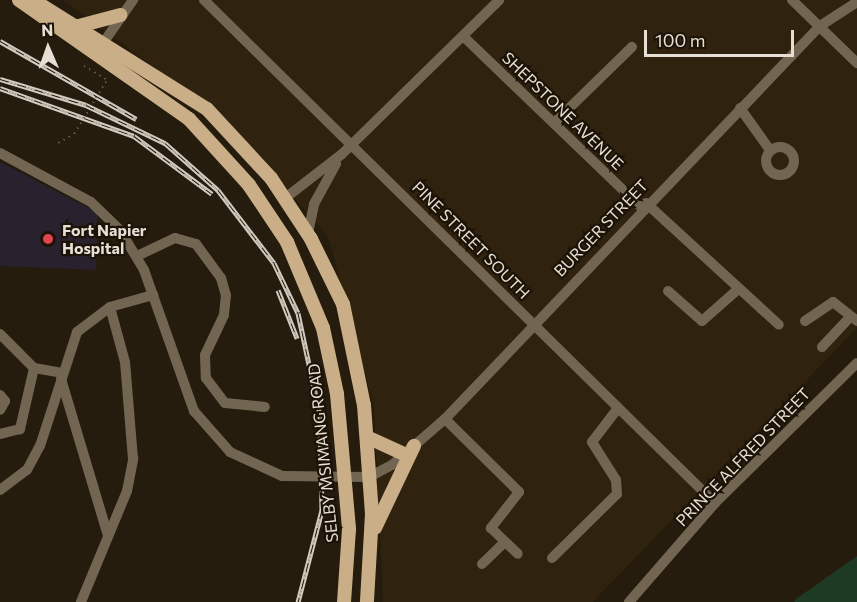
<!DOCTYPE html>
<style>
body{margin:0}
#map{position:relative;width:857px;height:602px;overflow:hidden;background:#251c0e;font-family:Commissioner,sans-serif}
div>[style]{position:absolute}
.built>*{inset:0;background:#2f220e}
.medical>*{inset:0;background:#2a212f}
.green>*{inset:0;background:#1e3924}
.path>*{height:1.5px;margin-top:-0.75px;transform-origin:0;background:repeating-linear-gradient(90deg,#61594d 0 1.5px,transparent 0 6px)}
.minor>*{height:10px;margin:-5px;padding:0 5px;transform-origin:5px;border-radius:5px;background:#726653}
.minor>.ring{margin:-5px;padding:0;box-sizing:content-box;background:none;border:10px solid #726653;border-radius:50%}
.major>*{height:14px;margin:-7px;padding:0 7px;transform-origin:7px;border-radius:7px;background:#c9ae88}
.rail>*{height:5px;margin-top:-2.5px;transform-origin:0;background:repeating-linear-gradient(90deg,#1c1306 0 9px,#d1cbc0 0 18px);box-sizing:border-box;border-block:2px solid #d1cbc0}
.path-bridge>*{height:1.5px;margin-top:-0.75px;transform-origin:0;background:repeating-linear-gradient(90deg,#61594d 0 1.5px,transparent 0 6px)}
.dots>*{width:16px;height:16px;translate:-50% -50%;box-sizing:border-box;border:3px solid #1c1306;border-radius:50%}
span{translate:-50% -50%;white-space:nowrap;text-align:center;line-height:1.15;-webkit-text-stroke:4.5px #1c1306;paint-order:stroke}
.street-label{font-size:16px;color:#e5dfd5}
.poi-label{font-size:16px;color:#e5dfd5;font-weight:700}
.left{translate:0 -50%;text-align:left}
.north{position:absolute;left:18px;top:18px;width:60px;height:60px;-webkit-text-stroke:4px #1c1306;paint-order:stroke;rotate:358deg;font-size:16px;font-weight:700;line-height:24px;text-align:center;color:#e5dfd5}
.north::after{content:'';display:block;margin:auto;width:21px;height:27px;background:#e5dfd5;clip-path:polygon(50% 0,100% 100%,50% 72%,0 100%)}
.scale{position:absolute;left:644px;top:30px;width:150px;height:27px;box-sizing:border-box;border:3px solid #e5dfd5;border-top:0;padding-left:8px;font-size:18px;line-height:21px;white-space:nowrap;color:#e5dfd5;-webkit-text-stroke:4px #1c1306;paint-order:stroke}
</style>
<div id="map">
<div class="built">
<i style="clip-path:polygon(63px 0,857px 0,857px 328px,593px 602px,383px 602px,374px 407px,328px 236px,220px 116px)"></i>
</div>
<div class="medical">
<i style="clip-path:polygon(0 162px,98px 213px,96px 270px,0 266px)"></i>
</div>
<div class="green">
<i style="clip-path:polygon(857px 556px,857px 602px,794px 602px,796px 599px)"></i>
</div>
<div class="path">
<i style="left:84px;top:66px;width:27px;rotate:31deg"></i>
<i style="left:58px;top:143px;width:18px;rotate:-29deg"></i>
</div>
<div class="minor">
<i style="left:204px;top:0;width:717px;rotate:44.55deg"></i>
<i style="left:792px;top:0;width:91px;rotate:44.1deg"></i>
<i style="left:463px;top:36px;width:247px;rotate:43.9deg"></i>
<i style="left:99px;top:49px;width:60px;rotate:-55.2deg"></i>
<i style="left:740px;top:108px;width:52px;rotate:54.5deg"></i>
<i style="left:554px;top:123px;width:109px;rotate:-44.3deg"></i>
<i class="ring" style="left:766px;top:147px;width:18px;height:18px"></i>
<i style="left:0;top:153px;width:103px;rotate:28.3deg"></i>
<i style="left:91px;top:202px;width:40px;rotate:44deg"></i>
<i style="left:120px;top:230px;width:47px;rotate:59deg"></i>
<i style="left:144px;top:270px;width:150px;rotate:70.5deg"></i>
<i style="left:194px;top:411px;width:55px;rotate:48.7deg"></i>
<i style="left:230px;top:452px;width:57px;rotate:24.8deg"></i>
<i style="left:282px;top:476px;width:87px;rotate:0.7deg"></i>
<i style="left:369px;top:477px;width:26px;rotate:-28deg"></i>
<i style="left:392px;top:465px;width:70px;rotate:-41deg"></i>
<i style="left:445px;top:419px;width:543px;rotate:-46.34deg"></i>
<i style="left:820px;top:26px;width:44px;rotate:-33deg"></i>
<i style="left:284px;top:199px;width:73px;rotate:-37.8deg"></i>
<i style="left:342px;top:154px;width:220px;rotate:-44.4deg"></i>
<i style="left:646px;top:203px;width:180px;rotate:42.5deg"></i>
<i style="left:308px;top:233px;width:30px;rotate:-78deg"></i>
<i style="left:314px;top:204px;width:46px;rotate:-61.2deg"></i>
<i style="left:137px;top:256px;width:42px;rotate:-25.3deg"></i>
<i style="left:175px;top:238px;width:22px;rotate:16deg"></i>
<i style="left:196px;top:244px;width:42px;rotate:53.7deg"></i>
<i style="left:221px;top:278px;width:18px;rotate:74deg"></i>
<i style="left:226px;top:295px;width:20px;rotate:96deg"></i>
<i style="left:224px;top:315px;width:44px;rotate:115.4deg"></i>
<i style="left:205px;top:355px;width:23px;rotate:88deg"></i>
<i style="left:206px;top:378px;width:31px;rotate:53deg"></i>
<i style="left:225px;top:403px;width:40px;rotate:5.7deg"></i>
<i style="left:668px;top:291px;width:45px;rotate:41.4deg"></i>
<i style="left:702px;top:321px;width:45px;rotate:-41.4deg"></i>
<i style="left:805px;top:321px;width:34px;rotate:-34deg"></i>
<i style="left:833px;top:302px;width:31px;rotate:38deg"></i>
<i style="left:0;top:334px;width:48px;rotate:45deg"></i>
<i style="left:34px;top:368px;width:63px;rotate:102.9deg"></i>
<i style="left:20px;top:429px;width:21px;rotate:166deg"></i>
<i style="left:822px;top:347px;width:42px;rotate:-46.9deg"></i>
<i style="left:34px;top:368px;width:27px;rotate:10deg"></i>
<i style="left:61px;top:379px;width:164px;rotate:73.3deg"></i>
<i style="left:0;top:395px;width:8px;rotate:50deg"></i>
<i style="left:5px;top:401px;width:10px;rotate:119deg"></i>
<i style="left:445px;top:419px;width:104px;rotate:44.6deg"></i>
<i style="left:519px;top:492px;width:46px;rotate:127.9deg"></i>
<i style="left:491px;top:528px;width:37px;rotate:44deg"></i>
<i style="left:0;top:490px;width:34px;rotate:-37deg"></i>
<i style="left:27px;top:470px;width:27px;rotate:-62deg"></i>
<i style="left:40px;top:446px;width:120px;rotate:-72deg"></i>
<i style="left:77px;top:332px;width:41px;rotate:-37.1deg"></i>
<i style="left:110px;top:307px;width:45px;rotate:-15.6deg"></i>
<i style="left:552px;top:558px;width:91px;rotate:-44.6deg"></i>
<i style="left:617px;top:494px;width:14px;rotate:-94deg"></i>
<i style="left:616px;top:480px;width:45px;rotate:-122.3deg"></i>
<i style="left:592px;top:442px;width:43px;rotate:-52.6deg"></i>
<i style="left:482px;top:564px;width:30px;rotate:-44deg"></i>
<i style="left:81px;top:602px;width:120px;rotate:-67.5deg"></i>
<i style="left:127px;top:491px;width:33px;rotate:-79deg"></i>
<i style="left:133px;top:459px;width:97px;rotate:-94.7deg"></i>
<i style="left:125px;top:362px;width:57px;rotate:-105.3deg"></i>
<i style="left:629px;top:602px;width:131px;rotate:-49deg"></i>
<i style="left:715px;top:503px;width:199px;rotate:-44.6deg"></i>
</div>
<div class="major">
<i style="left:19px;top:0;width:208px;rotate:35deg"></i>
<i style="left:189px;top:119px;width:89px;rotate:47.7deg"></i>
<i style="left:249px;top:185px;width:69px;rotate:56.3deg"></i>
<i style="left:287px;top:242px;width:93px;rotate:67.3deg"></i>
<i style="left:323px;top:328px;width:67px;rotate:78deg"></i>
<i style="left:337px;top:394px;width:136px;rotate:84.9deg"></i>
<i style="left:349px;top:529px;width:73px;rotate:93.9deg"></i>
<i style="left:33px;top:0;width:205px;rotate:32.1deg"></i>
<i style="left:207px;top:109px;width:94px;rotate:47.2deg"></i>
<i style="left:271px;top:178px;width:73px;rotate:56.7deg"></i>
<i style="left:311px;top:239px;width:72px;rotate:63.8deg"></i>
<i style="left:343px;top:304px;width:103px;rotate:78.3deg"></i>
<i style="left:364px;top:405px;width:109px;rotate:85.8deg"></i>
<i style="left:372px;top:514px;width:88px;rotate:93.3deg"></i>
<i style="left:75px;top:27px;width:47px;rotate:-14.9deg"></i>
<i style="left:367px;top:437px;width:41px;rotate:24.7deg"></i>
<i style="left:375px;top:528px;width:91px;rotate:-64.6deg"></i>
</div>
<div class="rail">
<i style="left:0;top:41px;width:157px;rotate:29.8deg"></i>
<i style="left:0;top:79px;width:90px;rotate:16.8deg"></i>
<i style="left:86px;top:105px;width:88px;rotate:25.7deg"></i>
<i style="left:165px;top:143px;width:71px;rotate:41.6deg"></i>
<i style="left:218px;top:190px;width:92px;rotate:52.5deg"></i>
<i style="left:274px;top:263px;width:55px;rotate:64.4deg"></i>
<i style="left:298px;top:313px;width:105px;rotate:77.9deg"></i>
<i style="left:320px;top:416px;width:94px;rotate:88.8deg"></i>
<i style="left:322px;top:510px;width:95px;rotate:104.6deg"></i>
<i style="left:0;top:88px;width:142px;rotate:19.7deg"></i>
<i style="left:134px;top:136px;width:97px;rotate:36.6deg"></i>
<i style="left:278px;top:290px;width:52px;rotate:68.4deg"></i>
</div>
<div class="path-bridge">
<i style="left:74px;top:134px;width:63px;rotate:-58.6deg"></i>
</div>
<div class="dots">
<i style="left:48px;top:239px;background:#e0444e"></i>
</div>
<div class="street-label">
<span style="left:563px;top:111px;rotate:44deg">SHEPSTONE AVENUE</span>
<span style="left:601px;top:228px;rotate:-46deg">BURGER STREET</span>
<span style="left:471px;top:240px;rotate:45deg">PINE STREET SOUTH</span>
<span style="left:323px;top:453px;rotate:-96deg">SELBY MSIMANG ROAD</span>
<span style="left:743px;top:457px;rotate:-46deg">PRINCE ALFRED STREET</span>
</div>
<div class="poi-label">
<span class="left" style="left:62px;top:239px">Fort Napier<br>Hospital</span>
</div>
<div class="north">N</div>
<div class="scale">100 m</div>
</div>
